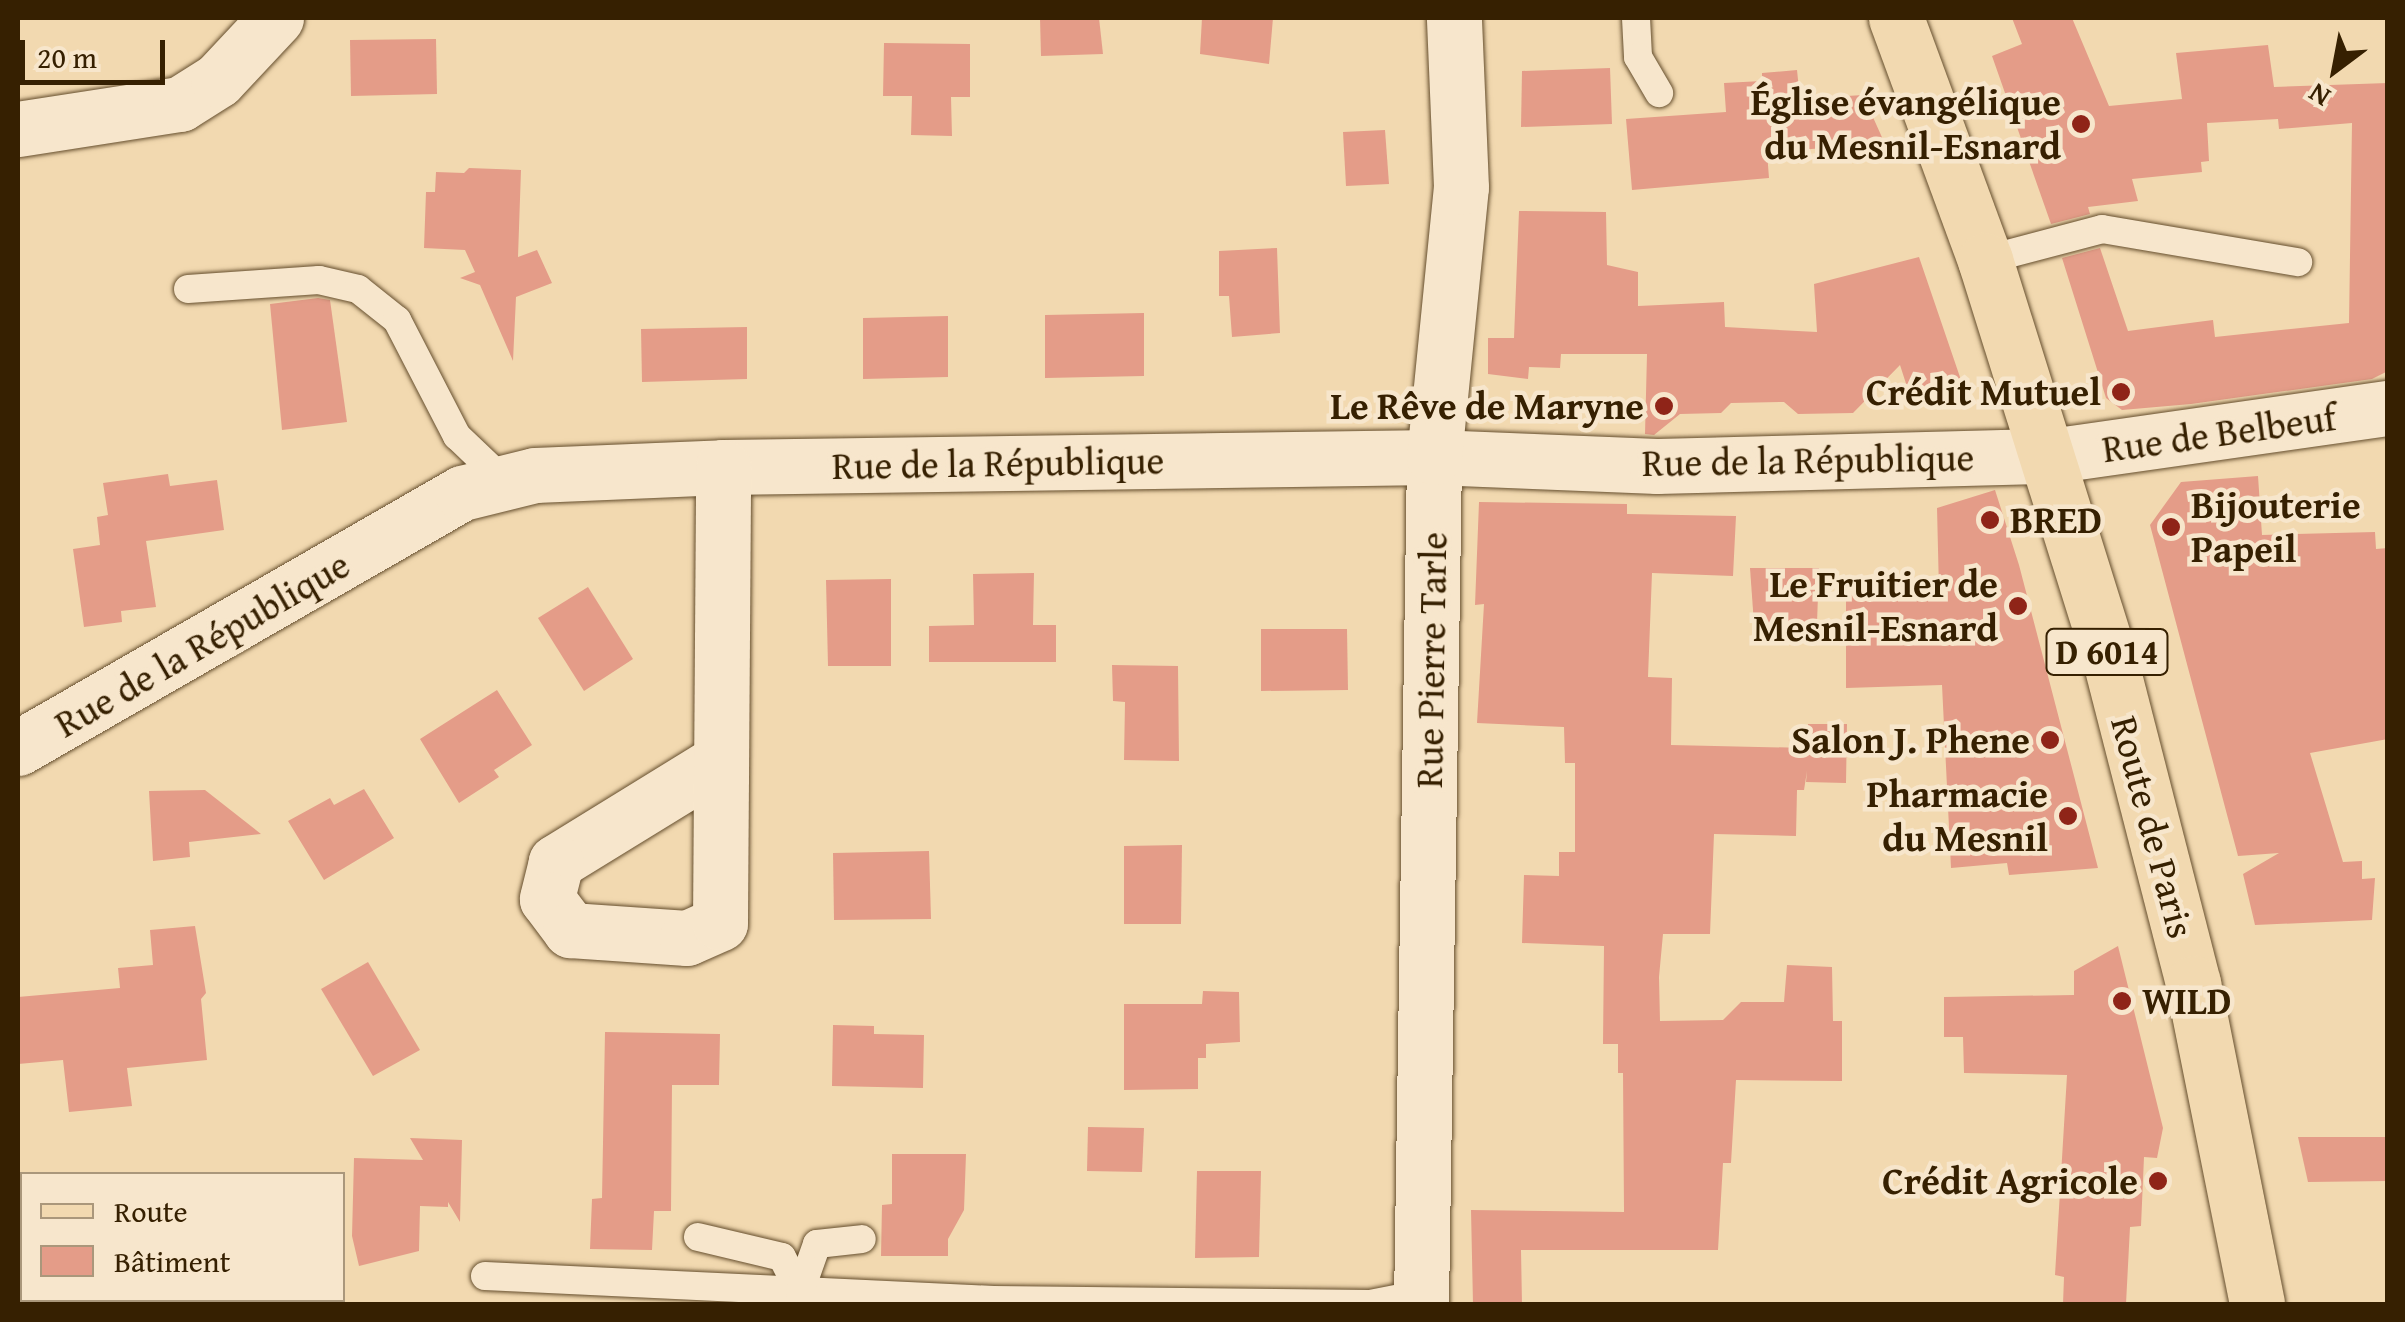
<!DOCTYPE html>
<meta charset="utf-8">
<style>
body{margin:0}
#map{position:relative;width:2405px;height:1322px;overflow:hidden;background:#f2d9b0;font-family:"Gentium Book Plus",serif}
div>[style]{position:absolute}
.building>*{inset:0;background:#e49c88}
.roads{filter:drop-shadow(0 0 2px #654e2d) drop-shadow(0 0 2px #654e2d)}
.service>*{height:28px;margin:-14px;padding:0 14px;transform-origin:14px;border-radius:14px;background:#f7e6cc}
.minor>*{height:55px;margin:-27.5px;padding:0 27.5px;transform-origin:27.5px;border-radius:27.5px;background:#f7e6cc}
.tertiary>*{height:55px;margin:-27.5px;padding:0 27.5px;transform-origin:27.5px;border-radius:27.5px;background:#f7e6cc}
.primary>*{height:55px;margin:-27.5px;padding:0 27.5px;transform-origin:27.5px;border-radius:27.5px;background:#f2d9b0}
.dots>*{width:28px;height:28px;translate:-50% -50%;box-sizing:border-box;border:5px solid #f7e6cc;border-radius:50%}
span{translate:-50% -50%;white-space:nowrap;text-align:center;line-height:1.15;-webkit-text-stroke:9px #f7e6cc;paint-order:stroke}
.shield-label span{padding:2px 8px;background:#f7e6cc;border:2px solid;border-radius:8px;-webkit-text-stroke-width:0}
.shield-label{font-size:35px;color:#362001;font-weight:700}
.poi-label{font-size:38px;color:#362001;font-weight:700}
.right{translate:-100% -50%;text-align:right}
.left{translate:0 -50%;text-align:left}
.street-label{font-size:38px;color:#362001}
.frame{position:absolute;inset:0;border:20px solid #362001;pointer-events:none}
.legend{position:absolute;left:20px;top:1172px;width:325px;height:130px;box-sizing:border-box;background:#f7e6cc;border:2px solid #aa977b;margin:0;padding:12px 18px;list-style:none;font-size:30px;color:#362001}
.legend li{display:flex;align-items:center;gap:20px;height:50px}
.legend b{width:50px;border:2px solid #aa977b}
.north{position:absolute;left:2285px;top:20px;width:100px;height:100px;-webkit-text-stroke:8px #f7e6cc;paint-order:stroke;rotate:212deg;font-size:28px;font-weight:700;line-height:40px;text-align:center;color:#362001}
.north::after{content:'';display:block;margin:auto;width:35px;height:45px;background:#362001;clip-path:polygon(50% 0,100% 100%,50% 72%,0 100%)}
.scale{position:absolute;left:20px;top:40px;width:145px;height:45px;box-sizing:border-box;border:5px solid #362001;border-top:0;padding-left:12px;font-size:30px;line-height:35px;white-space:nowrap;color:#362001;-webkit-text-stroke:8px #f7e6cc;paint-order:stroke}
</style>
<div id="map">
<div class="building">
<i style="clip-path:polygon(1040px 18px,1099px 18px,1103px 54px,1041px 56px)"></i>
<i style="clip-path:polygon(1202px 18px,1273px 18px,1269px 64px,1200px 54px)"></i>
<i style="clip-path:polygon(2012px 18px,2072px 18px,2109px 106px,2182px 99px,2176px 53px,2268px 45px,2274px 87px,2388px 83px,2388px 371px,2372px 379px,2191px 404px,2122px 410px,2106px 398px,2062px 258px,2100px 248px,2128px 331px,2213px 320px,2215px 337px,2349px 323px,2352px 123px,2279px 129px,2278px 119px,2207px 123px,2209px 161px,2201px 162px,2202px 172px,2132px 179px,2138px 201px,2088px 207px,2090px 214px,2051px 224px,1992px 56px,2022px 44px)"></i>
<i style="clip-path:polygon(436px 39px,437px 94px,351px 96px,350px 40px)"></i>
<i style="clip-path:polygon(884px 43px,970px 44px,970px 97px,951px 97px,952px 136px,911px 135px,912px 96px,883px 96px)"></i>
<i style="clip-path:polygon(1610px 68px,1612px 124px,1521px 127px,1522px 71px)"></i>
<i style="clip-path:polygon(1797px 70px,1800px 99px,1863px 95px,1885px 144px,1767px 152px,1769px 178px,1632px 190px,1626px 119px,1726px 112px,1724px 83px,1762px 81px,1762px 73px)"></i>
<i style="clip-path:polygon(1385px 130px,1389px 184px,1346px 186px,1343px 132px)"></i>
<i style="clip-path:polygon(469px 168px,521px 170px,518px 257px,537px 250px,552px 283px,516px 297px,513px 361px,480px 285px,460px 278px,475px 272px,465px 250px,424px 248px,426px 192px,435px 192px,436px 172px,464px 173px)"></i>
<i style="clip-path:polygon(1519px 211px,1606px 212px,1607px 265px,1638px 272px,1638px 306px,1724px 302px,1725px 327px,1817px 332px,1814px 284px,1919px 257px,1962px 383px,1910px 396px,1900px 365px,1853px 413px,1798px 414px,1784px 402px,1731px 403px,1721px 413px,1680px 414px,1654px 435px,1645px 434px,1647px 354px,1561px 354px,1560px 368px,1529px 367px,1528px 379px,1488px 374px,1488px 338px,1514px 338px)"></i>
<i style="clip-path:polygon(1277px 248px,1280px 333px,1232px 337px,1229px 296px,1219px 296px,1219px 251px)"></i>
<i style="clip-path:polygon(318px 298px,330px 300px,347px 422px,282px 430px,270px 304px)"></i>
<i style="clip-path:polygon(1144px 313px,1144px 376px,1045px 378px,1045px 315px)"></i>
<i style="clip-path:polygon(948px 316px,948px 377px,863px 379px,863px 318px)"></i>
<i style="clip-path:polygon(747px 327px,747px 379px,642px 382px,641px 329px)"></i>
<i style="clip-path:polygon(168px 474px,170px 486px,217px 480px,224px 530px,146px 541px,156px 607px,121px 611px,122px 622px,84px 627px,73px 549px,100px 545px,97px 517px,108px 515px,103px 483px)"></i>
<i style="clip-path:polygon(2258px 476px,2262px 535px,2375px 532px,2376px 549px,2388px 548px,2388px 739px,2310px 753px,2343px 862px,2362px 861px,2362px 879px,2375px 878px,2372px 920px,2255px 925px,2243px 874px,2279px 853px,2238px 856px,2150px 525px,2181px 482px)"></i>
<i style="clip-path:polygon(1995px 490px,2019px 565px,2098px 868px,2009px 875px,2007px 863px,1951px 868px,1942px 685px,1846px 688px,1846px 595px,1939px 591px,1937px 508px)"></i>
<i style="clip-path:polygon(1479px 502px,1627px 504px,1627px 514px,1736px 516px,1733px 576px,1652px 573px,1648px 677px,1672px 678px,1671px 745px,1808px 748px,1808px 724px,1847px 724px,1846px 783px,1806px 782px,1807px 771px,1804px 790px,1797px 790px,1796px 836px,1714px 834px,1710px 934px,1663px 934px,1659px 977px,1660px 1021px,1723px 1020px,1741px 1002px,1784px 1002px,1787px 965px,1832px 967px,1833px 1021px,1842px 1021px,1842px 1081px,1736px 1080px,1731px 1163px,1723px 1163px,1718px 1250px,1521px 1250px,1522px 1304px,1473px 1304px,1471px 1210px,1624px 1212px,1623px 1073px,1618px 1073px,1618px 1044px,1603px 1044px,1604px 946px,1522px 943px,1524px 875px,1559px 876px,1559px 852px,1575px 852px,1575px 763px,1565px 763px,1564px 727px,1477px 723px,1484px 604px,1475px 605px)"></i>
<i style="clip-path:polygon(1750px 568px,1819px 568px,1817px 623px,1754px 624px)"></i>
<i style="clip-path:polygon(1034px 573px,1033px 625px,1056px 625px,1056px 662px,929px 662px,929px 626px,974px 625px,973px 574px)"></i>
<i style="clip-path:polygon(891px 579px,891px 666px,828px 666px,826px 580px)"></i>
<i style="clip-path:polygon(588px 587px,633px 659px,584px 691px,538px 618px)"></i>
<i style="clip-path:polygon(1261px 629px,1347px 629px,1348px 690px,1261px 691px)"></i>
<i style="clip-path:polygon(1112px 665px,1178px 666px,1179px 761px,1124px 760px,1125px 702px,1113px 701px)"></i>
<i style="clip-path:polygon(497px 690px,532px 745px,494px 770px,499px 777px,459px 803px,420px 739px)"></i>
<i style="clip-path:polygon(364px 789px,394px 838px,324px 880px,288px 821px,330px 798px,334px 805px)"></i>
<i style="clip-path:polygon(205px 790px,261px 834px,189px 842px,190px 857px,153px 861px,149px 791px)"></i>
<i style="clip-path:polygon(1182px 845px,1181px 924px,1124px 924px,1124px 846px)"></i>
<i style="clip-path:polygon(929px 851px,931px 919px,834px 920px,833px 853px)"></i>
<i style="clip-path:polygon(195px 926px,206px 993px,201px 999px,207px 1060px,127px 1068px,132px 1106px,69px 1112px,63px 1060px,18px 1064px,18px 997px,120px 988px,118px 968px,153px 965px,150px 930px)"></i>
<i style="clip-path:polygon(2118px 946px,2163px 1128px,2157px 1158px,2144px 1157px,2141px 1226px,2130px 1227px,2126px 1304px,2063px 1304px,2064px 1277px,2055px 1275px,2067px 1075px,1964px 1073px,1963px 1037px,1944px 1037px,1944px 997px,2074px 995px,2074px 971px)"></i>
<i style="clip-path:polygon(368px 962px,420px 1050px,373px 1076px,321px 989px)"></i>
<i style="clip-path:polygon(1203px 991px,1239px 992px,1240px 1042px,1206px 1044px,1206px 1058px,1198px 1058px,1198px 1089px,1124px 1090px,1124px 1004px,1202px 1004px)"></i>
<i style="clip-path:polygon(833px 1025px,874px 1026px,874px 1034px,924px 1035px,923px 1088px,832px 1086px)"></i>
<i style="clip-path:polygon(605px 1032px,720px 1034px,719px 1085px,672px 1085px,671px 1211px,654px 1211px,652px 1250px,590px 1249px,592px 1199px,602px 1198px)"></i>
<i style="clip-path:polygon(1088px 1127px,1144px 1128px,1142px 1172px,1087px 1171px)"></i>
<i style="clip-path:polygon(2298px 1137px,2388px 1137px,2388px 1181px,2308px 1182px)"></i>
<i style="clip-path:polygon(410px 1138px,462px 1140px,460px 1222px,448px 1202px,448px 1207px,420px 1206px,419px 1251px,359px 1266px,352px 1236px,354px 1158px,423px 1160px)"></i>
<i style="clip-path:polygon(892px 1154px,966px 1154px,964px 1210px,948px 1239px,948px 1256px,881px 1256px,882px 1205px,892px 1204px)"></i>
<i style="clip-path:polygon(1197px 1171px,1261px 1171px,1259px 1257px,1195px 1258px)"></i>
</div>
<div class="roads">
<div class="service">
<i style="left:1636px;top:18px;width:39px;rotate:87deg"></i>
<i style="left:1638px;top:57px;width:42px;rotate:59.7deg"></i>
<i style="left:1985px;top:260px;width:121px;rotate:-14.8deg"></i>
<i style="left:2102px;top:229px;width:199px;rotate:9.6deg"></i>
<i style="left:188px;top:289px;width:131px;rotate:-3.9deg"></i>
<i style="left:319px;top:280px;width:40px;rotate:13deg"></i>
<i style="left:358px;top:289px;width:50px;rotate:38.5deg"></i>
<i style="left:397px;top:320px;width:131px;rotate:62.7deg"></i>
<i style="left:457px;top:436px;width:64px;rotate:43.7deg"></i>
<i style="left:698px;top:1237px;width:86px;rotate:13.4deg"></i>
<i style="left:782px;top:1257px;width:39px;rotate:63deg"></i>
<i style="left:485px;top:1276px;width:509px;rotate:2.7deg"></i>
<i style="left:993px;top:1300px;width:377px;rotate:0.6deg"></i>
<i style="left:1370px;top:1304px;width:52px;rotate:-11.1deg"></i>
<i style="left:800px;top:1292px;width:51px;rotate:-70.5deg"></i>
<i style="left:817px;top:1244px;width:45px;rotate:-6.3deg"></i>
</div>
<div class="minor">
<i style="left:18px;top:129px;width:164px;rotate:-8.8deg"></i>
<i style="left:180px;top:104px;width:45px;rotate:-32.3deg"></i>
<i style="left:218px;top:80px;width:85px;rotate:-46.9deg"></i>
<i style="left:18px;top:748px;width:512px;rotate:-29.87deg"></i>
<i style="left:462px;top:493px;width:75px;rotate:-13.9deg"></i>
<i style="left:535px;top:475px;width:188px;rotate:-2.4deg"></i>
<i style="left:723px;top:467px;width:711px;rotate:-0.81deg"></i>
<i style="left:1434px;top:457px;width:223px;rotate:2.3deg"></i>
<i style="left:1657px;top:466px;width:393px;rotate:-1.5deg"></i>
<i style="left:720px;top:761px;width:193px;rotate:148.4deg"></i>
<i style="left:556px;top:862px;width:38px;rotate:104deg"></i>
<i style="left:547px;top:899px;width:39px;rotate:53deg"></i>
<i style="left:570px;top:930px;width:117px;rotate:3.9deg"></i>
<i style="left:687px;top:938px;width:36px;rotate:-24deg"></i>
<i style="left:720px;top:923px;width:456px;rotate:-89.6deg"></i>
<i style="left:1421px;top:1304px;width:847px;rotate:-89.12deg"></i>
<i style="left:1434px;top:457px;width:271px;rotate:-84.3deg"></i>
<i style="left:1461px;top:187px;width:169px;rotate:-92.4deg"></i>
</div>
<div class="tertiary">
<i style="left:2050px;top:456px;width:341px;rotate:-8.1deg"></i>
</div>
<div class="primary">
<i style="left:1896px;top:18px;width:258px;rotate:69.8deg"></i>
<i style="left:1985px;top:260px;width:415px;rotate:72.6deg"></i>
<i style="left:2109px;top:656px;width:338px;rotate:75.6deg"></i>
<i style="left:2193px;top:983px;width:327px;rotate:78.7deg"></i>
</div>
</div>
<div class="dots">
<i style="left:2081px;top:124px;background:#8f2418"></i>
<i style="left:2121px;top:392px;background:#8f2418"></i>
<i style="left:1664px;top:406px;background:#8f2418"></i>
<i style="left:1990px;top:520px;background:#8f2418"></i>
<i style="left:2171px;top:527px;background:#8f2418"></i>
<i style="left:2018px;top:606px;background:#8f2418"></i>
<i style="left:2050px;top:740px;background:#8f2418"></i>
<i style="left:2068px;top:816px;background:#8f2418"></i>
<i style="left:2122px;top:1001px;background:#8f2418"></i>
<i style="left:2158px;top:1181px;background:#8f2418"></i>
</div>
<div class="shield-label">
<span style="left:2107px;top:652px">D 6014</span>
</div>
<div class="poi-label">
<span class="right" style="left:2061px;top:124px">Église évangélique<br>du Mesnil-Esnard</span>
<span class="right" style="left:2101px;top:392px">Crédit Mutuel</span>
<span class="right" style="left:1644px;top:406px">Le Rêve de Maryne</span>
<span class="left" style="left:2191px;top:527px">Bijouterie<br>Papeil</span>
<span class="left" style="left:2010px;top:520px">BRED</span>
<span class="right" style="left:1998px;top:606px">Le Fruitier de<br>Mesnil-Esnard</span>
<span class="right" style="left:2030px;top:740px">Salon J. Phene</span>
<span class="right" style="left:2048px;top:816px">Pharmacie<br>du Mesnil</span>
<span class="left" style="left:2142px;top:1001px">WILD</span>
<span class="right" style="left:2138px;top:1181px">Crédit Agricole</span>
</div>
<div class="street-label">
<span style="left:2219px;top:433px;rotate:-8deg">Rue de Belbeuf</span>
<span style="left:1808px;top:460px;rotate:-1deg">Rue de la République</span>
<span style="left:998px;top:463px;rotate:-1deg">Rue de la République</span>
<span style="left:202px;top:644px;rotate:-30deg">Rue de la République</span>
<span style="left:1431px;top:660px;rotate:-89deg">Rue Pierre Tarle</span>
<span style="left:2153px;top:827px;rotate:75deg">Route de Paris</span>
</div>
<div class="frame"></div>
<ul class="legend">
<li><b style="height:12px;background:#f2d9b0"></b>Route</li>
<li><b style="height:28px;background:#e49c88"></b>Bâtiment</li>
</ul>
<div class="north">N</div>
<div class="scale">20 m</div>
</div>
